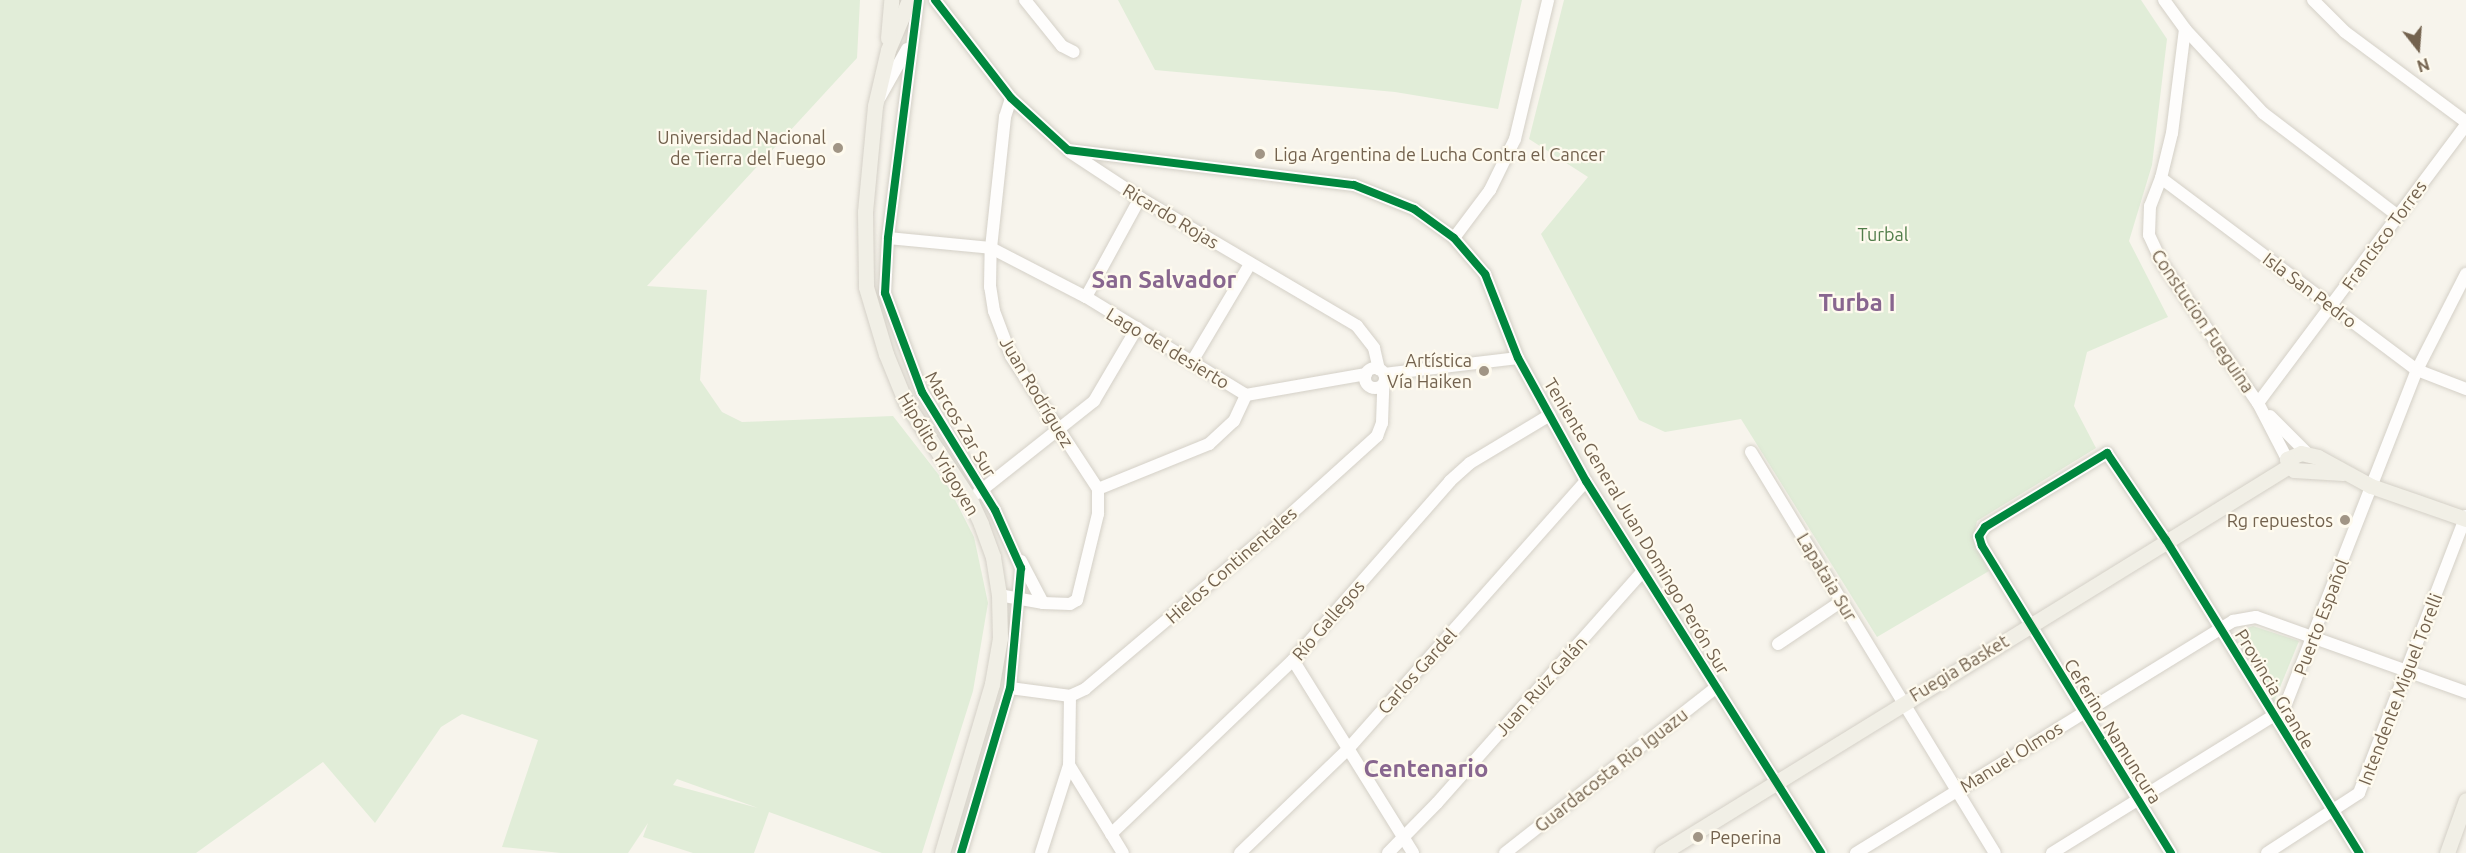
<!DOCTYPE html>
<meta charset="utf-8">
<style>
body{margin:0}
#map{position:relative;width:2466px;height:853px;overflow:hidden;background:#f7f4ec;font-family:Ubuntu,sans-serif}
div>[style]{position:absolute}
.green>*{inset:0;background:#e1edd8}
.roads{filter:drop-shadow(0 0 2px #d4d0c7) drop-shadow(0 0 2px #d4d0c7)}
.minor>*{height:12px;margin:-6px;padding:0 6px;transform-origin:6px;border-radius:6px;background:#fefdfc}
.minor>.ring{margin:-6px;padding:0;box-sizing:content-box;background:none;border:12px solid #fefdfc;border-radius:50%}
.major>*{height:15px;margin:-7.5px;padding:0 7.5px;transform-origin:7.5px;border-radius:7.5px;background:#f1efe6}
.cycleway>*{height:8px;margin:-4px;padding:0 4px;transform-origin:4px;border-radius:4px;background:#00873e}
.dots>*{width:16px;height:16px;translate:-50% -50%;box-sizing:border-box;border:3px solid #fefaee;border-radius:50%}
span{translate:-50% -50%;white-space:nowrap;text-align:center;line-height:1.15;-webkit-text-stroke:4.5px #fefaee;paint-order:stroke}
.poi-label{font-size:18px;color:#73624e}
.right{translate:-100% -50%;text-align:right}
.left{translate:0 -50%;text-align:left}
.street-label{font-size:18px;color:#73624e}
.park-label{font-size:18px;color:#517d4a}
.district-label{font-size:24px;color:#88668f;font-weight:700}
.north{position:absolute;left:2388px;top:18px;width:60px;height:60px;-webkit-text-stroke:4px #fefaee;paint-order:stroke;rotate:163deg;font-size:16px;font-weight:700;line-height:24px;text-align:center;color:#73624e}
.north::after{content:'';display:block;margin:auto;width:21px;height:27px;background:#73624e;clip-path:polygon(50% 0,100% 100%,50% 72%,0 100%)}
</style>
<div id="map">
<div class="green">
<i style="clip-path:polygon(evenodd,0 0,860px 0,857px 58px,647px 286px,707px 290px,700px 380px,722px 412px,742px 422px,893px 416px,949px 488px,974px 537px,988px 603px,973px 691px,922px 853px,882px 853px,769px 812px,754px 853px,693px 853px,643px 837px,648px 823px,628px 853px,561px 853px,502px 847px,538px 740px,462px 714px,441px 727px,375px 823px,323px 762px,196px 853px,0 853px,0 0,677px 779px,758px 808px,673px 785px,677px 779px)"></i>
<i style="clip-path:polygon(1118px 0,1522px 0,1498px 109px,1395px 92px,1155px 70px)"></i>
<i style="clip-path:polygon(1564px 0,2141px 0,2167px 39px,2152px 165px,2129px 241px,2168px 317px,2087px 352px,2074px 406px,2096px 448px,1977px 521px,1973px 540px,1989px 571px,1877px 637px,1741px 419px,1665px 432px,1639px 420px,1541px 234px,1588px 177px,1529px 139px)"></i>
<i style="clip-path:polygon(2253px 626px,2299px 641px,2274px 702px,2236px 632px)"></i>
</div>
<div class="roads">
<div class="minor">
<i style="left:918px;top:0;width:240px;rotate:97.2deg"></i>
<i style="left:888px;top:238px;width:55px;rotate:93.1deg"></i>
<i style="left:885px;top:293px;width:106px;rotate:69.5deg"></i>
<i style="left:922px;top:392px;width:139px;rotate:58.3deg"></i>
<i style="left:995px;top:510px;width:64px;rotate:65.9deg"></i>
<i style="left:1021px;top:568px;width:121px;rotate:95.2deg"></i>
<i style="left:1010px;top:688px;width:172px;rotate:106.5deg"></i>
<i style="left:935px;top:0;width:124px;rotate:52.2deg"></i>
<i style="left:1011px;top:98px;width:77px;rotate:42.4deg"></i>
<i style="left:1068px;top:150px;width:288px;rotate:7deg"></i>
<i style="left:1354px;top:185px;width:65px;rotate:21.8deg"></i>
<i style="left:1414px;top:209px;width:49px;rotate:35.9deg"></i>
<i style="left:1454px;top:238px;width:48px;rotate:49.3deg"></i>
<i style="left:1485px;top:274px;width:90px;rotate:68.6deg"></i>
<i style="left:1518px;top:358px;width:141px;rotate:61.1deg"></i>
<i style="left:1586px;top:481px;width:440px;rotate:57.7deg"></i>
<i style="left:1025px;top:0;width:59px;rotate:51.2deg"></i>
<i style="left:1062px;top:46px;width:13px;rotate:27deg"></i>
<i style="left:2164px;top:0;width:36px;rotate:54deg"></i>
<i style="left:2185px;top:29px;width:115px;rotate:47.1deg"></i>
<i style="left:2263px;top:113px;width:168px;rotate:37.3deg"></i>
<i style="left:2313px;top:0;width:45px;rotate:45deg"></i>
<i style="left:2345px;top:32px;width:151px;rotate:36.6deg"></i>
<i style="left:2185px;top:29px;width:105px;rotate:97.1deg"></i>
<i style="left:2172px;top:133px;width:46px;rotate:103.7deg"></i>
<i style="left:2161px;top:178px;width:30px;rotate:111deg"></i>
<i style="left:2150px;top:206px;width:29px;rotate:92deg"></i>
<i style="left:2149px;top:235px;width:31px;rotate:65deg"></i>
<i style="left:2162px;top:263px;width:170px;rotate:55.6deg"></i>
<i style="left:2258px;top:403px;width:63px;rotate:62.6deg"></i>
<i style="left:880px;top:97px;width:55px;rotate:-60.6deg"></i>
<i style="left:1070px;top:152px;width:84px;rotate:33.3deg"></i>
<i style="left:1140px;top:198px;width:252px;rotate:30.5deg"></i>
<i style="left:1357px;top:326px;width:28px;rotate:52deg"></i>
<i style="left:1374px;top:348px;width:22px;rotate:77deg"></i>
<i style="left:2161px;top:178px;width:320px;rotate:36.9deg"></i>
<i style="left:2417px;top:370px;width:53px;rotate:21.2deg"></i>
<i style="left:888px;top:238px;width:103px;rotate:5.5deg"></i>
<i style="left:991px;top:248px;width:107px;rotate:27.3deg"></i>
<i style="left:1086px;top:297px;width:188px;rotate:31.5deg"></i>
<i style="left:1454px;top:238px;width:60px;rotate:-53.1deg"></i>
<i style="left:1490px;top:190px;width:57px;rotate:-63.9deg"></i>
<i style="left:1515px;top:139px;width:143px;rotate:-76.6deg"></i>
<i style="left:1086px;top:297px;width:113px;rotate:-61.4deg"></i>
<i style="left:1193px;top:360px;width:112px;rotate:-59.3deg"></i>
<i class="ring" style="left:1365px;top:368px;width:8px;height:8px"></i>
<i style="left:1384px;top:374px;width:135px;rotate:-6.8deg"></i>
<i style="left:2258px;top:403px;width:347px;rotate:-53.2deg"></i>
<i style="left:2270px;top:416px;width:54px;rotate:45deg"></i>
<i style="left:1751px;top:452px;width:469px;rotate:58.7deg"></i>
<i style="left:1098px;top:489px;width:120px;rotate:-22.1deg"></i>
<i style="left:1209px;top:444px;width:34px;rotate:-43deg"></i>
<i style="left:1234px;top:421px;width:29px;rotate:-65deg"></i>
<i style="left:1246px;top:395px;width:122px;rotate:-9.9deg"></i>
<i style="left:978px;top:493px;width:148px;rotate:-38.4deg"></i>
<i style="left:1094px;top:401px;width:85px;rotate:-59.5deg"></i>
<i style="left:1021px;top:561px;width:47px;rotate:62.4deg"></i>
<i style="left:999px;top:595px;width:45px;rotate:10.3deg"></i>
<i style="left:1043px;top:603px;width:27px;rotate:2deg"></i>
<i style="left:1070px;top:604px;width:8px;rotate:-30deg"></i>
<i style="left:1077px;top:600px;width:89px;rotate:-76.3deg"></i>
<i style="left:1098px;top:514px;width:25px;rotate:-90deg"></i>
<i style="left:1098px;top:489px;width:159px;rotate:-123.2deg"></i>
<i style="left:1011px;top:356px;width:48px;rotate:-110.7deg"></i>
<i style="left:994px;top:311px;width:24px;rotate:-99deg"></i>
<i style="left:990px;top:287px;width:39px;rotate:-89deg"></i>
<i style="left:991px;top:248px;width:132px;rotate:-83.9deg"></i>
<i style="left:1005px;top:117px;width:20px;rotate:-72deg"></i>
<i style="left:1778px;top:644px;width:77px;rotate:-33.9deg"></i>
<i style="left:1293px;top:660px;width:227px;rotate:58.1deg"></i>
<i style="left:1010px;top:688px;width:61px;rotate:7.6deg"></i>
<i style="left:1070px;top:696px;width:17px;rotate:-25deg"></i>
<i style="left:1085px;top:689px;width:245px;rotate:-40.2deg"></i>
<i style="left:1272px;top:531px;width:142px;rotate:-42.1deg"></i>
<i style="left:1377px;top:436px;width:14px;rotate:-69deg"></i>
<i style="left:1382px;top:423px;width:38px;rotate:-88deg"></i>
<i style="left:1070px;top:696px;width:69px;rotate:90.8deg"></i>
<i style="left:1069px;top:765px;width:103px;rotate:58.5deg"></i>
<i style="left:1111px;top:834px;width:252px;rotate:-43.7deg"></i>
<i style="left:1293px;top:660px;width:238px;rotate:-48.7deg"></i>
<i style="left:1450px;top:481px;width:27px;rotate:-42deg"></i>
<i style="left:1470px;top:463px;width:93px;rotate:-31deg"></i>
<i style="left:1041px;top:853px;width:92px;rotate:-72.3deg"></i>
<i style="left:1240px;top:853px;width:150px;rotate:-43.9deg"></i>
<i style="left:1348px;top:749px;width:358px;rotate:-48.4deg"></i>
<i style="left:1388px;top:853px;width:70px;rotate:-45.6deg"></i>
<i style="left:1437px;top:803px;width:310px;rotate:-48.4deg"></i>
<i style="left:1505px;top:853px;width:269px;rotate:-38.1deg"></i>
<i style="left:1856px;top:853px;width:443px;rotate:-31.6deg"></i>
<i style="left:2233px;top:621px;width:23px;rotate:-10deg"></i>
<i style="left:2256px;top:617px;width:223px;rotate:19.7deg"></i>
<i style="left:2052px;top:853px;width:273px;rotate:-31.8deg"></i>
<i style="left:2284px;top:709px;width:364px;rotate:-68.6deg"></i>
<i style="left:2417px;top:370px;width:108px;rotate:-63deg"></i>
<i style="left:2171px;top:853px;width:361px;rotate:-121.6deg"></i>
<i style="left:1982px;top:546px;width:10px;rotate:-107deg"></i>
<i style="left:1979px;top:536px;width:11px;rotate:-56deg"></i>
<i style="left:1985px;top:527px;width:143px;rotate:-31.2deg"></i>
<i style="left:2107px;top:453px;width:105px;rotate:55.9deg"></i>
<i style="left:2166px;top:540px;width:368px;rotate:58.3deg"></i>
<i style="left:2267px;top:853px;width:110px;rotate:-33.1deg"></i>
<i style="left:2359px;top:793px;width:297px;rotate:-68.9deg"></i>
</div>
<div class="major">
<i style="left:909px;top:0;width:54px;rotate:112.8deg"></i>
<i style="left:888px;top:50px;width:57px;rotate:103.1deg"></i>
<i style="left:875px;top:106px;width:106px;rotate:95.4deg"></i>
<i style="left:865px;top:212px;width:75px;rotate:89.2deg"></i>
<i style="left:866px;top:287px;width:70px;rotate:73.4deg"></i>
<i style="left:886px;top:354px;width:53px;rotate:67.8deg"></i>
<i style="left:906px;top:403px;width:116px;rotate:56.6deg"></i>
<i style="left:970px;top:500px;width:26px;rotate:65deg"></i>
<i style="left:981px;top:524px;width:35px;rotate:70deg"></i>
<i style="left:993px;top:557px;width:38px;rotate:81deg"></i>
<i style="left:999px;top:595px;width:43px;rotate:88.7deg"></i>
<i style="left:1000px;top:638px;width:47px;rotate:99.9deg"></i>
<i style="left:992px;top:684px;width:176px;rotate:106.5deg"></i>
<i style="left:888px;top:38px;width:38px;rotate:-85deg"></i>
<i style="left:2343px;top:473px;width:49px;rotate:-176.5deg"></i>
<i style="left:2294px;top:470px;width:13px;rotate:-122deg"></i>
<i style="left:2287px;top:459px;width:15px;rotate:-23deg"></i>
<i style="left:2301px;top:453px;width:17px;rotate:13deg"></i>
<i style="left:2318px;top:457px;width:60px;rotate:28.7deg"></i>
<i style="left:2371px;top:486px;width:101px;rotate:19.2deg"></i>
<i style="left:1662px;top:853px;width:737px;rotate:-31.68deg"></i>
<i style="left:2447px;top:853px;width:56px;rotate:-70.3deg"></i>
</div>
</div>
<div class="cycleway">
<i style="left:918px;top:0;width:240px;rotate:97.2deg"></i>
<i style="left:888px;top:238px;width:55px;rotate:93.1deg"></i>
<i style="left:885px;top:293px;width:106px;rotate:69.5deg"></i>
<i style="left:922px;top:392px;width:139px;rotate:58.3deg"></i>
<i style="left:995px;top:510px;width:64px;rotate:65.9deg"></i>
<i style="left:1021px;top:568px;width:121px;rotate:95.2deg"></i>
<i style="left:1010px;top:688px;width:172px;rotate:106.5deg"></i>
<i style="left:935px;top:0;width:124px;rotate:52.2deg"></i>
<i style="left:1011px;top:98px;width:77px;rotate:42.4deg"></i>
<i style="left:1068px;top:150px;width:288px;rotate:7deg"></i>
<i style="left:1354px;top:185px;width:65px;rotate:21.8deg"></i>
<i style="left:1414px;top:209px;width:49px;rotate:35.9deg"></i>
<i style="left:1454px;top:238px;width:48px;rotate:49.3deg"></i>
<i style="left:1485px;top:274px;width:90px;rotate:68.6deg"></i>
<i style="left:1518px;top:358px;width:141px;rotate:61.1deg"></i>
<i style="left:1586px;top:481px;width:440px;rotate:57.7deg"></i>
<i style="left:2171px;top:853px;width:361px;rotate:-121.6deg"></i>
<i style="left:1982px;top:546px;width:10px;rotate:-107deg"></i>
<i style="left:1979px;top:536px;width:11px;rotate:-56deg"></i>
<i style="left:1985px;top:527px;width:143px;rotate:-31.2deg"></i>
<i style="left:2107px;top:453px;width:105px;rotate:55.9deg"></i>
<i style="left:2166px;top:540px;width:368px;rotate:58.3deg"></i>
</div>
<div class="dots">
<i style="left:838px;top:148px;background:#a19585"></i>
<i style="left:1260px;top:154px;background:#a19585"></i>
<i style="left:1484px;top:371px;background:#a19585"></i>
<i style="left:2345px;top:520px;background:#a19585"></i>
<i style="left:1698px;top:837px;background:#a19585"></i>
</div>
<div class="poi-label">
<span class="right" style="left:826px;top:148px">Universidad Nacional<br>de Tierra del Fuego</span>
<span class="left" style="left:1274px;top:154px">Liga Argentina de Lucha Contra el Cancer</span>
<span class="right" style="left:1472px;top:371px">Artística<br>Vía Haiken</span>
<span class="right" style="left:2333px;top:520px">Rg repuestos</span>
<span class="left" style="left:1710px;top:837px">Peperina</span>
</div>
<div class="street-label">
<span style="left:1171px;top:216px;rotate:31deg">Ricardo Rojas</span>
<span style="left:2384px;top:235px;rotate:-54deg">Francisco Torres</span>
<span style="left:2310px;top:290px;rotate:37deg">Isla San Pedro</span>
<span style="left:2203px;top:321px;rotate:56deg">Constucion Fueguina</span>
<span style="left:1168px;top:348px;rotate:31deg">Lago del desierto</span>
<span style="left:1037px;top:392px;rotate:59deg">Juan Rodríguez</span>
<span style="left:961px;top:424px;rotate:59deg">Marcos Zar Sur</span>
<span style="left:939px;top:454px;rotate:59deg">Hipólito Yrigoyen</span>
<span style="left:1637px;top:526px;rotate:59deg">Teniente General Juan Domingo Perón Sur</span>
<span style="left:1231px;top:565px;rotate:-41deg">Hielos Continentales</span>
<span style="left:1827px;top:577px;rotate:59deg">Lapataia Sur</span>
<span style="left:2321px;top:617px;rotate:-69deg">Puerto Español</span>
<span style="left:1328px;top:620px;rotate:-49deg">Río Gallegos</span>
<span style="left:1959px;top:668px;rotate:-31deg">Fuegia Basket</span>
<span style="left:1417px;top:671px;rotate:-48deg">Carlos Gardel</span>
<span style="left:1541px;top:686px;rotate:-48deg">Juan Ruiz Galán</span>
<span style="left:2275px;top:689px;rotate:59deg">Provincia Grande</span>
<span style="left:2400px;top:689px;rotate:-69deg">Intendente Miguel Torelli</span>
<span style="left:2113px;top:731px;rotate:58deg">Ceferino Namuncura</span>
<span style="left:2011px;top:757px;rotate:-32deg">Manuel Olmos</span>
<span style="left:1611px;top:770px;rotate:-38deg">Guardacosta Rio Iguazu</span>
</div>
<div class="park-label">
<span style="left:1883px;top:234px">Turbal</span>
</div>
<div class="district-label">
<span style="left:1164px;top:280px">San Salvador</span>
<span style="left:1857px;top:303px">Turba I</span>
<span style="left:1426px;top:769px">Centenario</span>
</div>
<div class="north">N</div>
</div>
